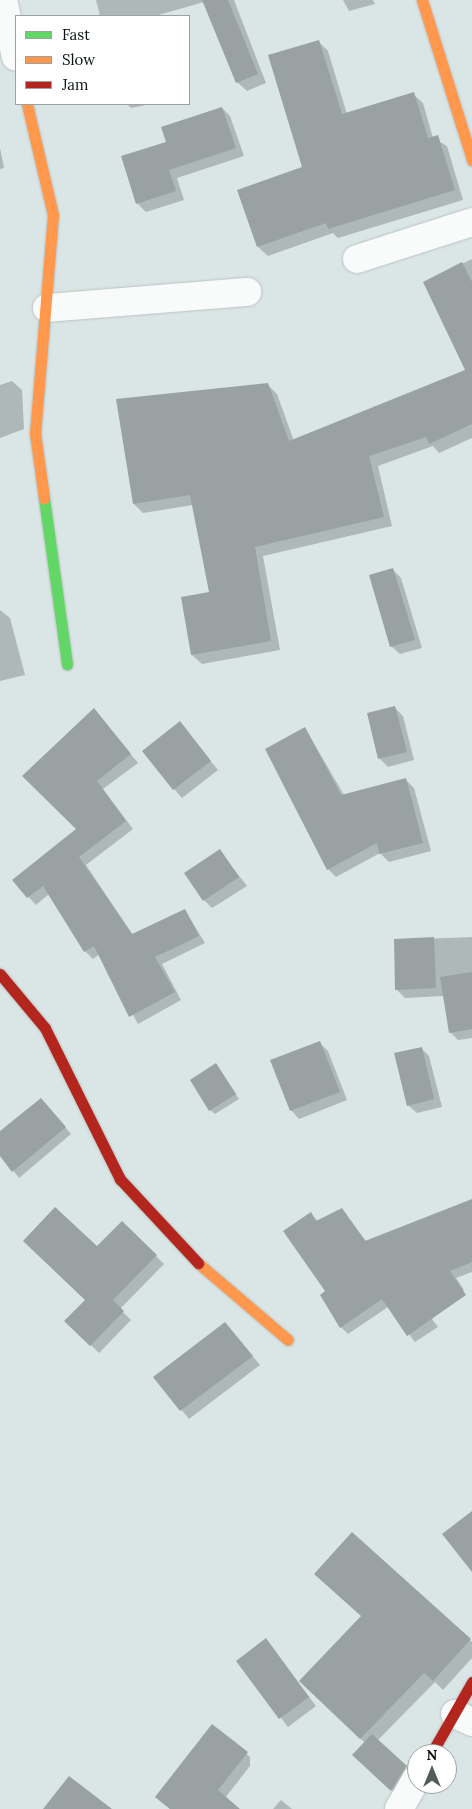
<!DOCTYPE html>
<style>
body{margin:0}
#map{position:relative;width:472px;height:1809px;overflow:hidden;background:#dae6e5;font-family:Lora,serif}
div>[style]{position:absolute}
.shadow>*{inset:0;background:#0003}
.building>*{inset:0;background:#99a2a1}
.roads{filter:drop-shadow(0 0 1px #bac3c2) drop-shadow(0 0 1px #bac3c2)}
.street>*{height:28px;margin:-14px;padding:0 14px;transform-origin:14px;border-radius:14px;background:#f9fbfb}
.fast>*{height:11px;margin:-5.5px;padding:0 5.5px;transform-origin:5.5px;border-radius:5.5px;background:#63d668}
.slow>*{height:11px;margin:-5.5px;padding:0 5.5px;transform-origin:5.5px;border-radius:5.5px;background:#ff974d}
.jam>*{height:11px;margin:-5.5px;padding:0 5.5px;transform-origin:5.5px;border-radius:5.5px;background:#b3261e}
span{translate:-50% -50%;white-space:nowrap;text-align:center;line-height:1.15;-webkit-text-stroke:5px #fff;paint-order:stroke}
.legend{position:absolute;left:15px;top:15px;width:175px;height:90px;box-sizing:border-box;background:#fff;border:1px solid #9da1a1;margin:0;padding:6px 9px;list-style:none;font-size:15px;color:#0b1313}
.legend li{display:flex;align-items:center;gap:10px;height:25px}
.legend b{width:25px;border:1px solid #9da1a1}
.north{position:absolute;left:407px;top:1744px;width:50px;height:50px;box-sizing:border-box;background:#fff;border:1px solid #9da1a1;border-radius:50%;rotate:0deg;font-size:14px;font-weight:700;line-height:20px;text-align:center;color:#0b1313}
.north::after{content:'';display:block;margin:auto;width:18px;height:22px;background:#535d5c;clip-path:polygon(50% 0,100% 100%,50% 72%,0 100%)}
</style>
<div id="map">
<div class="shadow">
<i style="clip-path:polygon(96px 0,234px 0,266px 83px,247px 91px,237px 82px,204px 2px,155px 16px,100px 16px)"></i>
<i style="clip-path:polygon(343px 0,373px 0,375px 4px,349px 11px)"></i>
<i style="clip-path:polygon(318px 41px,328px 51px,347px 114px,413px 94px,423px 103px,433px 138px,447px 146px,463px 200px,338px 238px,333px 233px,268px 256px,258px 247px,239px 191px,304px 168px)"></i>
<i style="clip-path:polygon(127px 104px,151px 104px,131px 108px)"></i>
<i style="clip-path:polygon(222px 108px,230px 116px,244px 156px,177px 178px,184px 200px,146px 212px,138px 204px,123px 157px,168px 143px)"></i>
<i style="clip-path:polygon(0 148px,4px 168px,0 169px)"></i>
<i style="clip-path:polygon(472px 259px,472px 438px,439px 453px,433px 446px,378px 466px,392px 526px,263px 556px,280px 650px,202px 664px,192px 655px,211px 593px,193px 505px,143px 513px,134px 504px,268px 385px,277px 394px,294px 441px,467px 371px,424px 282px)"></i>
<i style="clip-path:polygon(12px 381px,22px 390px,24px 429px,0 438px,0 385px)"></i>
<i style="clip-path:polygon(393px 570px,401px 578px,422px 648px,400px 654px,391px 646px)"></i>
<i style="clip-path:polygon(0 610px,10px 618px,25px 675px,0 681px)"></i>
<i style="clip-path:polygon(395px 708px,403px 716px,414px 760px,388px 767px,380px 759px)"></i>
<i style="clip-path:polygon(94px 709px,138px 763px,103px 789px,133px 829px,86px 865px,133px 935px,185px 910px,205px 943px,162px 964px,181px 1000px,138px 1024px,100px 954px,93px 959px,85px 951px,49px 894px,36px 905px,13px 880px,78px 829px)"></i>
<i style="clip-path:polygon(180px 723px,218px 770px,182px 798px,174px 789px)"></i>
<i style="clip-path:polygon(305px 728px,344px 795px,405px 779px,414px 788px,431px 851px,389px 862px,380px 853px,336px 877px,328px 869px)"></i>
<i style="clip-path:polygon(219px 850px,247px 886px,212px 908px,204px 900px)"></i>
<i style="clip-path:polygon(472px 937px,472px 1038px,458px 1040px,450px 1032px,444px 996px,405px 998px,397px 990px,395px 940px)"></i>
<i style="clip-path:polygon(320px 1043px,328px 1051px,347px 1100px,299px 1119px,291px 1110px)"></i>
<i style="clip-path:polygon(421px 1048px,429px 1056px,442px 1107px,417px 1113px,408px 1105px)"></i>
<i style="clip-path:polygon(216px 1065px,239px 1099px,215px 1114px,210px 1110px)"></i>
<i style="clip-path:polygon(48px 1107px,71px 1134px,19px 1178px,0 1154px,0 1132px)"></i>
<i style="clip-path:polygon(342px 1209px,366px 1241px,472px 1223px,472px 1272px,456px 1278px,464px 1290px,432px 1319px,438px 1327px,415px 1342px,388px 1307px,348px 1334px,341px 1327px,327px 1292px,311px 1214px,318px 1221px)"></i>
<i style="clip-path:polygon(122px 1223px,164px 1264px,120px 1309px,131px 1320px,99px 1353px,66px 1321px,86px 1300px)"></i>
<i style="clip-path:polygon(225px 1323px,260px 1365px,189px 1419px,155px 1377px)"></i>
<i style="clip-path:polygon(352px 1534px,472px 1642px,472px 1658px,443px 1690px,435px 1682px,377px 1741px,415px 1776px,400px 1798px,362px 1763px,365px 1743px,301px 1681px,362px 1617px)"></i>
<i style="clip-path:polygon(266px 1640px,316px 1706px,288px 1727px,237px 1661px)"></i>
<i style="clip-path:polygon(243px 1750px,250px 1757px,250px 1766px,225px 1798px,238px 1809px,170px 1809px,156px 1797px)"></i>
<i style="clip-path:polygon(281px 1800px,292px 1809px,273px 1809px)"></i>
</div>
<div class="building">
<i style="clip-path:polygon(202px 0,228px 0,258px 74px,236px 83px)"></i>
<i style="clip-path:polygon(319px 40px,342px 114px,414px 92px,428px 138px,438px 135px,455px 190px,328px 229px,326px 223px,257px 247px,237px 190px,302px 167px,268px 55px)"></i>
<i style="clip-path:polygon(222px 107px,236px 148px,169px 170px,176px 191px,136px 204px,121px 156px,166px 142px,161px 127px)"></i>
<i style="clip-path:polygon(462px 262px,472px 282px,472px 424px,429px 444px,426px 437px,369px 456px,384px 517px,255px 547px,271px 641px,191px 655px,181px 597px,209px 592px,190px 495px,133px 504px,116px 399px,268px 383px,289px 441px,465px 370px,423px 282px)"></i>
<i style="clip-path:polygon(393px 568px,415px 640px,390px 647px,369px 575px)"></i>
<i style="clip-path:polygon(395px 706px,407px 752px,378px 759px,367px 713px)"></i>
<i style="clip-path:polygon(94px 708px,131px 754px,97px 781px,126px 821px,79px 857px,132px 934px,185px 909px,199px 936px,155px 957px,175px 992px,129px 1017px,94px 946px,84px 952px,43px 886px,27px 898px,12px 880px,76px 829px,22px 776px)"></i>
<i style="clip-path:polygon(180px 721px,211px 761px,173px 790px,142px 751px)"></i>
<i style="clip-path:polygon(305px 727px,341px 795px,406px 778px,423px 843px,379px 854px,377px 843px,327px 870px,265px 749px)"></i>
<i style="clip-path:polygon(220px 849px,239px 877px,203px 901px,184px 873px)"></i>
<i style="clip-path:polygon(434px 937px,436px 988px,395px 990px,394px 939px)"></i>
<i style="clip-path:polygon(472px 972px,472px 1029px,449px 1033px,440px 977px)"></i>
<i style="clip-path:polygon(320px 1041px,340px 1092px,290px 1111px,270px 1060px)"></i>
<i style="clip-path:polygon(422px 1047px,434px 1099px,407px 1106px,394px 1053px)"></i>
<i style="clip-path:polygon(216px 1063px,236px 1094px,209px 1111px,190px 1080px)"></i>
<i style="clip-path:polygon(41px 1098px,66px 1127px,12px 1172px,0 1156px,0 1131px)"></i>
<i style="clip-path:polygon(472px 1199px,472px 1262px,450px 1271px,466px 1295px,407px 1336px,382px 1299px,340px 1328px,320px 1295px,325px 1291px,283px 1231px,311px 1212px,316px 1221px,342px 1208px,365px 1241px)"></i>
<i style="clip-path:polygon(55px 1207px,97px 1246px,122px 1221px,157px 1255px,113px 1300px,124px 1311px,90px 1346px,64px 1321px,85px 1300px,23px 1241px)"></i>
<i style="clip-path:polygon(225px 1322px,253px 1356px,180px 1411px,153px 1377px)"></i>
<i style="clip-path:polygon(472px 1511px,472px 1572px,442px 1534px)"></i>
<i style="clip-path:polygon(352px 1532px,471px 1639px,433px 1681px,424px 1673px,360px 1739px,299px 1681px,361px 1616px,314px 1574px)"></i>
<i style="clip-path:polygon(266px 1638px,309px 1697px,279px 1719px,236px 1661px)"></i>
<i style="clip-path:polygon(212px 1724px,248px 1752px,218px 1790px,240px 1809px,170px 1809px,155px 1797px)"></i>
<i style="clip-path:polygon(372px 1734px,407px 1766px,391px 1791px,352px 1755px)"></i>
<i style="clip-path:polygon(69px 1776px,112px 1809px,43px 1809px)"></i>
</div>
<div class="roads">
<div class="street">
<i style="left:3px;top:0;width:58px;rotate:77.2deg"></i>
<i style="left:357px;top:259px;width:121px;rotate:-17.8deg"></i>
<i style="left:47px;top:308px;width:201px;rotate:-4.6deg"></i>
<i style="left:455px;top:1714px;width:19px;rotate:25deg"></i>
<i style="left:399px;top:1809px;width:36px;rotate:-60deg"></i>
</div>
<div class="fast">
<i style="left:44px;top:498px;width:168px;rotate:82.1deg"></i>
</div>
<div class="slow">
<i style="left:422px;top:0;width:168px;rotate:72.6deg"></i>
<i style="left:27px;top:104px;width:114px;rotate:76.8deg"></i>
<i style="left:53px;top:215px;width:219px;rotate:94.7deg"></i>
<i style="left:35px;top:433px;width:66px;rotate:82.1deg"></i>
<i style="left:198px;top:1263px;width:118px;rotate:40.5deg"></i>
</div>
<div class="jam">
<i style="left:0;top:974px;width:70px;rotate:50.2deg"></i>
<i style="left:45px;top:1028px;width:169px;rotate:63.6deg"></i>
<i style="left:120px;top:1179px;width:115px;rotate:47.1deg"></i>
<i style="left:431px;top:1754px;width:83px;rotate:-60.3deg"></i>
</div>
</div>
<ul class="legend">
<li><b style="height:6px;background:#63d668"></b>Fast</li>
<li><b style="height:6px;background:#ff974d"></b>Slow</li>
<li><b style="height:6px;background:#b3261e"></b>Jam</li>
</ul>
<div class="north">N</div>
</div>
